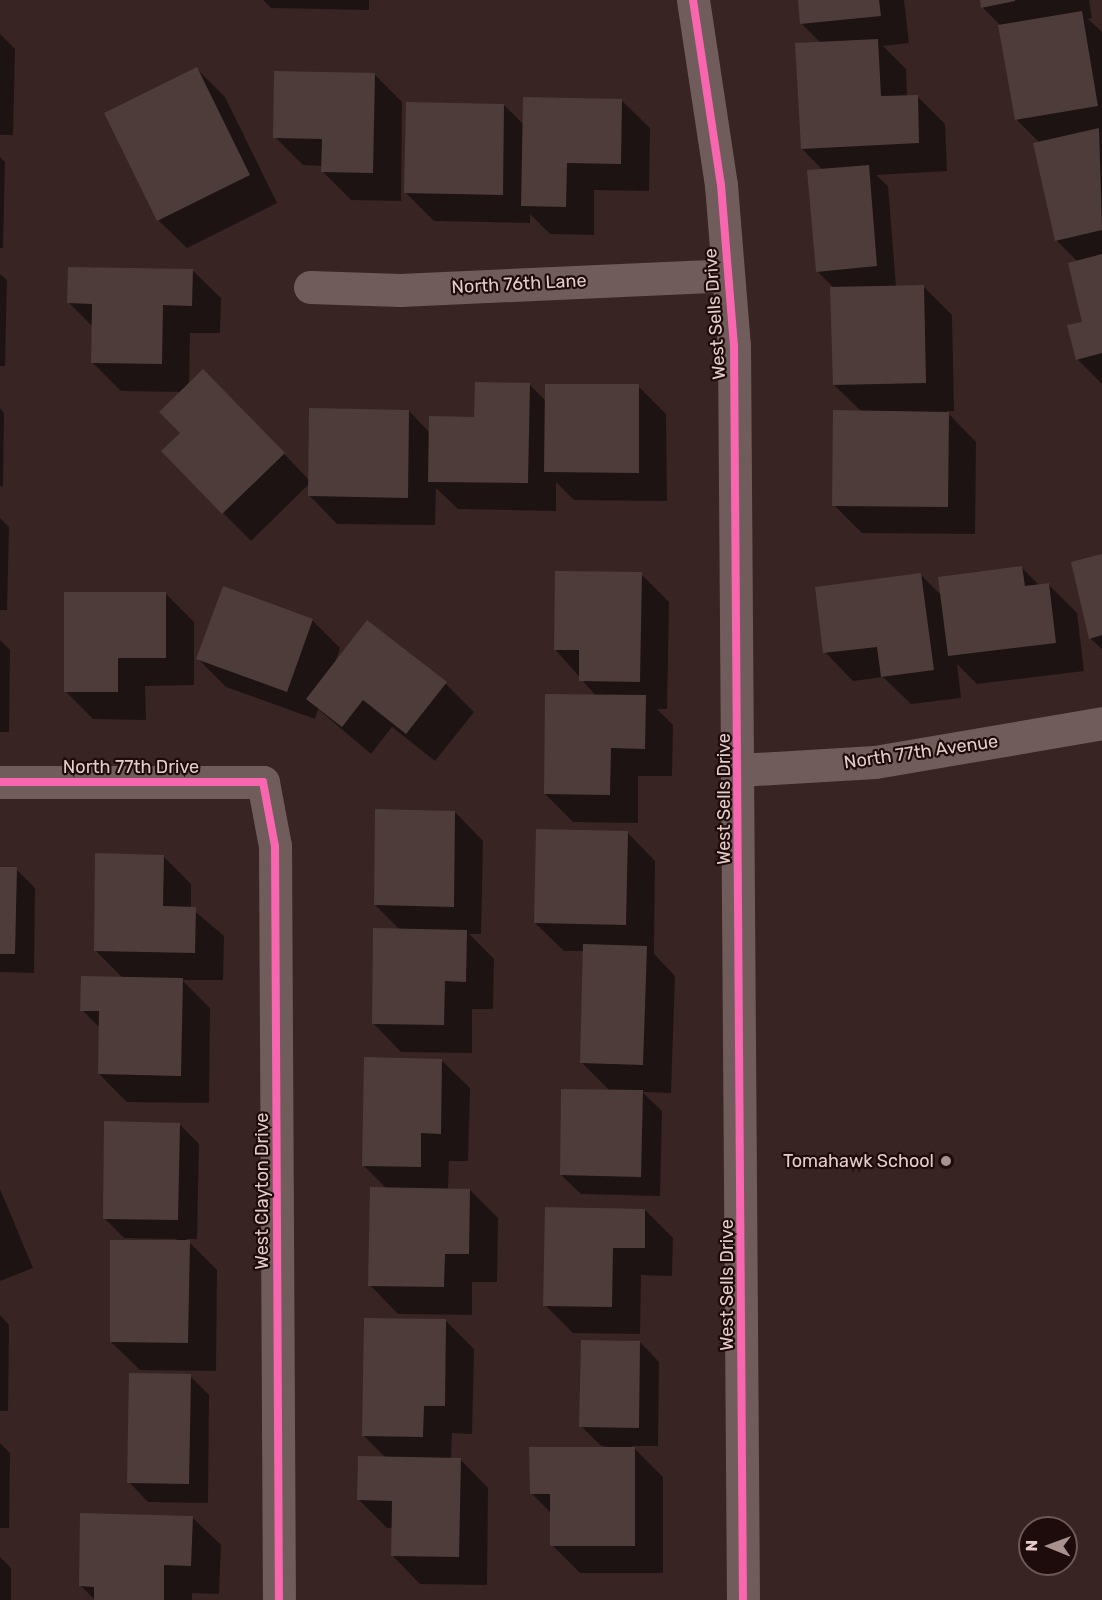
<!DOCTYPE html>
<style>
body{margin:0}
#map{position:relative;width:1102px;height:1600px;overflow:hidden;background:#382423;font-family:Rubik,sans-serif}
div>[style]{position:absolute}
.shadow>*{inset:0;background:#0007}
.building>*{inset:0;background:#4d3c3a}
.minor>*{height:33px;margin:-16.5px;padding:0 16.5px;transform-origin:16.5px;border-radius:16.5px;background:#705d5b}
.cycleway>*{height:8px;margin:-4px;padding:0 4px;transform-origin:4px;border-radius:4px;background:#f766af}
.dots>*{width:16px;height:16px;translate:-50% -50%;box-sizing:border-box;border:3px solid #1d0c0b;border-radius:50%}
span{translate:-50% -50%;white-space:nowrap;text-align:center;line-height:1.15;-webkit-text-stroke:4.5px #1d0c0b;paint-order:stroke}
.street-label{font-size:18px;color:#e5ccc9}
.poi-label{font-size:18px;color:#e5ccc9}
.right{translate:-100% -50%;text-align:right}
.north{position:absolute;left:1018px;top:1516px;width:60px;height:60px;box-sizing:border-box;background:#1d0c0b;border:2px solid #6d5957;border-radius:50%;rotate:271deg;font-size:16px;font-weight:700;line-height:24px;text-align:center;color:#e5ccc9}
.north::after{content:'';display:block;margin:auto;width:21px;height:27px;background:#a8918f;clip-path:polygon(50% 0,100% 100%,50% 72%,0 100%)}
</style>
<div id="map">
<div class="shadow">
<i style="clip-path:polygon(263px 0,369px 0,369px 10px,271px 8px)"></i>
<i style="clip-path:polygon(799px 0,904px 0,909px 43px,883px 46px,906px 69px,907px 97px,917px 96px,945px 124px,947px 171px,876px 175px,888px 186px,896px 287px,924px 287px,952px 315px,954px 411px,946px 411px,976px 442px,975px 534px,862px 533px,834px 505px,862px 412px,834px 385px,835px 289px,817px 271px,824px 171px,802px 149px,821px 43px,802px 24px)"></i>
<i style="clip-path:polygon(981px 0,1089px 0,1092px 18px,1088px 19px,1102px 32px,1102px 384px,1077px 359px,1084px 323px,1078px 262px,1056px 240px,1040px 143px,1016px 119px,1001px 26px,983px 8px)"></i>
<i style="clip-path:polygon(0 34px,15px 49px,13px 135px,0 135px)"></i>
<i style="clip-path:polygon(197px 69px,225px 97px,277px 203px,187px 248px,158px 220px)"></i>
<i style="clip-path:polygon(374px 74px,402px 102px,401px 201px,351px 200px,323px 172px,323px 166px,303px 165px,275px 137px)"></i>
<i style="clip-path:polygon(621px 100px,650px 128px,649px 191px,594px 190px,594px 235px,550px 234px,530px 214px,530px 223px,434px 221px,406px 193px,504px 105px,524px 125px)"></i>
<i style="clip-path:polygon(0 157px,5px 162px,3px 248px,0 248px)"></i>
<i style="clip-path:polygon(192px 270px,221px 298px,220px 333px,190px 333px,189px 385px,232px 399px,309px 480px,409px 411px,430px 433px,476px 419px,529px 384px,546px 401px,638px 386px,666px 414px,667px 501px,574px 500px,556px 482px,556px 511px,458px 509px,436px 488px,435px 525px,337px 524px,309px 495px,309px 484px,251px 541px,223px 513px,182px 433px,182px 392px,121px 391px,93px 363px,93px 327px,69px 303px)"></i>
<i style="clip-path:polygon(0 274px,7px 280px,5px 366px,0 366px)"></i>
<i style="clip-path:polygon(0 408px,4px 413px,3px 487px,0 486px)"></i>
<i style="clip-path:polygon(0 518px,9px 527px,7px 610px,0 610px)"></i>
<i style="clip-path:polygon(1102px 555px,1102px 649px,1090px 638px)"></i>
<i style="clip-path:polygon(1022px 568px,1040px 586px,1049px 585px,1077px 613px,1084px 671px,977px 684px,957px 664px,961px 698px,911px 704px,883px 677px,853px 681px,825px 652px,921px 575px,942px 596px)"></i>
<i style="clip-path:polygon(641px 574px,669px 602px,667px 709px,657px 709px,673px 725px,672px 776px,638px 776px,638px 823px,573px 822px,545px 794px,596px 696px,555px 649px)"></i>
<i style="clip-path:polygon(166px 594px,194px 622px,194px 685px,145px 686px,146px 720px,93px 719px,65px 691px)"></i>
<i style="clip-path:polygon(312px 620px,340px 648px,335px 663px,446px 684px,474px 712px,435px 761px,392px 727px,371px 754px,318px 709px,315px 719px,226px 687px,198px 659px)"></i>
<i style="clip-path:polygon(0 640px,10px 650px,9px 732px,0 732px)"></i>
<i style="clip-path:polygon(455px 812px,483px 841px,481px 934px,469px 934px,494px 959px,493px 1009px,472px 1009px,472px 1053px,401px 1052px,373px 1023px,400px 930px,375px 905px)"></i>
<i style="clip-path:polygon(627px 832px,655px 861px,654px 954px,675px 976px,671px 1093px,642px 1092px,662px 1111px,660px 1196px,581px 1194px,561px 1175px,610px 1091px,581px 1062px,584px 951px,564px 951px,535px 923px)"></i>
<i style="clip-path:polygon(163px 856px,191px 884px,191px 908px,224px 936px,223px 980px,182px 980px,210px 1008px,209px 1103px,127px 1102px,99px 1074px,100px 1028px,82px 1010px,123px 978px,95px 950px)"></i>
<i style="clip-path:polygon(0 868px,16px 869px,35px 888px,34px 973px,0 972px)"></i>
<i style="clip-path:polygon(441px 1060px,470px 1088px,468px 1161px,449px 1161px,448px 1190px,470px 1190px,498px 1218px,497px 1282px,472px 1282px,472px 1315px,398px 1314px,370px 1285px,387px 1189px,363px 1165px)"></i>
<i style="clip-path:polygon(179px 1124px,199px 1144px,197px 1239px,186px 1239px,217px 1270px,216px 1371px,140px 1370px,111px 1342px,177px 1239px,124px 1238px,104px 1218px)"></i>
<i style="clip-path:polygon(0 1189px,33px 1268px,0 1281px)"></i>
<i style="clip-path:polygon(645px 1210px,673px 1238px,672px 1276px,641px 1275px,640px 1334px,573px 1333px,545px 1305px)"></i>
<i style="clip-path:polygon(0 1315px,9px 1325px,8px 1411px,0 1411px)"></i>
<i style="clip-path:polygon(446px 1321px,474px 1349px,472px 1434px,452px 1433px,451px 1459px,460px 1459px,488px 1488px,487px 1585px,420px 1584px,392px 1555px,393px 1528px,387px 1528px,359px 1500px,386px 1458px,364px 1436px)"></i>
<i style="clip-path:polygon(640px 1342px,659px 1362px,658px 1446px,632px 1446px,663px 1477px,663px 1573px,580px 1573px,552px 1545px,552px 1514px,532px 1494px,609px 1448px,600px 1445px,581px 1426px)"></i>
<i style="clip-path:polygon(190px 1376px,209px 1395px,208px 1503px,148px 1502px,129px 1482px)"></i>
<i style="clip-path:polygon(0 1443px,10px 1453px,9px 1528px,0 1528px)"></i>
<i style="clip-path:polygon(192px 1517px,221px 1545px,219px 1594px,192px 1593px,192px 1600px,95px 1600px,81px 1586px)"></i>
<i style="clip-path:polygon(0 1557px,11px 1568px,11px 1600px,0 1600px)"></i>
</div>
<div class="building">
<i style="clip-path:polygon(798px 0,879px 0,881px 16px,800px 24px)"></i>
<i style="clip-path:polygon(980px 0,1015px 0,1015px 1px,981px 8px)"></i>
<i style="clip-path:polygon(1082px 11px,1098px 106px,1015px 120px,998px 25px)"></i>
<i style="clip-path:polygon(878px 39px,881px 96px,918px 95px,919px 143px,801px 149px,795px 43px)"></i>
<i style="clip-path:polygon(197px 67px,250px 175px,157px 221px,104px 113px)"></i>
<i style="clip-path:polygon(274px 71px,375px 73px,373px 173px,321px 172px,322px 139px,273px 138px)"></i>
<i style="clip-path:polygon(523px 97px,622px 99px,621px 164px,567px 163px,566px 207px,521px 206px)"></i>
<i style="clip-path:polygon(406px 102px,504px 104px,503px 195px,404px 193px)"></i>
<i style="clip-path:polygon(1099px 128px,1102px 230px,1055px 241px,1033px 143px)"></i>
<i style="clip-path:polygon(869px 165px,877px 266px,816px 272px,807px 170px)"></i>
<i style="clip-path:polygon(1102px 254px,1102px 353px,1076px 360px,1067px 325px,1082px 322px,1068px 263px)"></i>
<i style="clip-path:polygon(68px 267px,193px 269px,192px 306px,163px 305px,162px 364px,91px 363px,92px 304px,67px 303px)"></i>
<i style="clip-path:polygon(924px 285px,926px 383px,833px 385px,830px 287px)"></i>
<i style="clip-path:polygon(203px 369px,285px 453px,222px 514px,161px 451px,180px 433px,159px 412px)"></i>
<i style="clip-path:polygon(475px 382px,530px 383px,528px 483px,428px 482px,429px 416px,474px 417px)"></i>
<i style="clip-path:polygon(545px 384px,639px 384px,639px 473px,544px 472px)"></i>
<i style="clip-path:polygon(309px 408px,409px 410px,408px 498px,308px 496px)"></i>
<i style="clip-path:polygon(833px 410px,949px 412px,948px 507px,832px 506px)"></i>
<i style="clip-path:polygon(1102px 554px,1102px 635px,1089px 639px,1071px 562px)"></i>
<i style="clip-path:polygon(1022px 566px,1025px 586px,1049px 583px,1056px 643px,948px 656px,938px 577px)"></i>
<i style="clip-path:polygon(555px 571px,642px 572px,640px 682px,579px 681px,579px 650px,554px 650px)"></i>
<i style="clip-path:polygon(921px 573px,934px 670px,881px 677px,877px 647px,823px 653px,815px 587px)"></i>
<i style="clip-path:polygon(223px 586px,313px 619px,287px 692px,196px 659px)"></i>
<i style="clip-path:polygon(64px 592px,166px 592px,166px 658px,118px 658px,118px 692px,64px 692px)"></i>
<i style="clip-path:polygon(367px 620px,447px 682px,406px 734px,363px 700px,342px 727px,306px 699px)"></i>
<i style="clip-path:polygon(545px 694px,646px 695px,645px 749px,611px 748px,610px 795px,544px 794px)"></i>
<i style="clip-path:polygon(375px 809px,455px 811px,454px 907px,374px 905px)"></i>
<i style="clip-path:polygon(536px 829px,628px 831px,626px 925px,534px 923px)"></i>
<i style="clip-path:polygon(95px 853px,164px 855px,163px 906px,196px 907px,195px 953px,94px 951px)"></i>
<i style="clip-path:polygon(0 867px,17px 867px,15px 954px,0 954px)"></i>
<i style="clip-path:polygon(373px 928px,467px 930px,466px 982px,445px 981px,444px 1025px,372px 1024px)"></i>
<i style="clip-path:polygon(583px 944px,647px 946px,643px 1065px,580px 1063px)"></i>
<i style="clip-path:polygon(81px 976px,183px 978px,181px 1076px,98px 1074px,99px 1011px,80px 1011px)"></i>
<i style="clip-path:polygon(364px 1057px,442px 1059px,441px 1134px,421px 1133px,421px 1167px,362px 1166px)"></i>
<i style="clip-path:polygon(561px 1089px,643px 1090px,641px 1177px,560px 1175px)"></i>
<i style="clip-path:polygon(104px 1121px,180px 1123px,178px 1220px,103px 1219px)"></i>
<i style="clip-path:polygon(370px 1187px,470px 1189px,469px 1254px,445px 1254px,444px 1287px,368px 1286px)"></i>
<i style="clip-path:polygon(545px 1207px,645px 1209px,645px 1248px,613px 1248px,612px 1307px,543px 1306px)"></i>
<i style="clip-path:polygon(110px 1240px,190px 1240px,188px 1343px,110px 1342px)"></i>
<i style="clip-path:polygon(364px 1318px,446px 1319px,445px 1406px,424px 1406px,423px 1437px,362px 1436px)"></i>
<i style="clip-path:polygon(581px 1340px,640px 1341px,639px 1428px,579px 1427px)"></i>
<i style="clip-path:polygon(129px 1373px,191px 1374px,189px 1484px,127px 1483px)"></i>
<i style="clip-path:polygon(529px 1447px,635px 1447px,635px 1546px,550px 1546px,550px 1494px,530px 1494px)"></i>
<i style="clip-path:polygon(358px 1456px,461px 1458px,459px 1557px,391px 1556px,392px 1501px,357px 1500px)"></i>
<i style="clip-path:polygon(80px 1513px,193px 1516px,191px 1566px,164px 1565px,164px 1600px,94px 1600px,94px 1587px,79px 1586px)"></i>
</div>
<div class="minor">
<i style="left:693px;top:0;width:187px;rotate:81.4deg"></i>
<i style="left:721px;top:185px;width:161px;rotate:85.4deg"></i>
<i style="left:734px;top:345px;width:1255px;rotate:89.59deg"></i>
<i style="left:310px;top:287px;width:90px;rotate:1.9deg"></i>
<i style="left:400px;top:290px;width:327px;rotate:-2.6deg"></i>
<i style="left:739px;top:770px;width:136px;rotate:-3.4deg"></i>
<i style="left:875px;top:762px;width:230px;rotate:-9.7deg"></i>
<i style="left:0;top:782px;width:263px"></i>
<i style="left:263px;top:782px;width:65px;rotate:79.4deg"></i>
<i style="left:275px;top:846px;width:754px;rotate:89.7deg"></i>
</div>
<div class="cycleway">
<i style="left:693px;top:0;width:187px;rotate:81.4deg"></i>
<i style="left:721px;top:185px;width:161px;rotate:85.4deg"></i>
<i style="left:734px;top:345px;width:1255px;rotate:89.59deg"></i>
<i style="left:0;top:782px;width:263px"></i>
<i style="left:263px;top:782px;width:65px;rotate:79.4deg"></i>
<i style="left:275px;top:846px;width:754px;rotate:89.7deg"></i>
</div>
<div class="dots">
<i style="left:946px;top:1161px;background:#a8918f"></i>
</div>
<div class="street-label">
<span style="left:519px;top:284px;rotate:-3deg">North 76th Lane</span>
<span style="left:715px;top:314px;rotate:-94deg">West Sells Drive</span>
<span style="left:921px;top:752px;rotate:-8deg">North 77th Avenue</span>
<span style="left:131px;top:767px">North 77th Drive</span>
<span style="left:724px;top:799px;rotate:-90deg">West Sells Drive</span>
<span style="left:262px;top:1191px;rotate:-90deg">West Clayton Drive</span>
<span style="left:727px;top:1285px;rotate:-90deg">West Sells Drive</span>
</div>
<div class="poi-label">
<span class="right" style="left:934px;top:1161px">Tomahawk School</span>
</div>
<div class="north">N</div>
</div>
